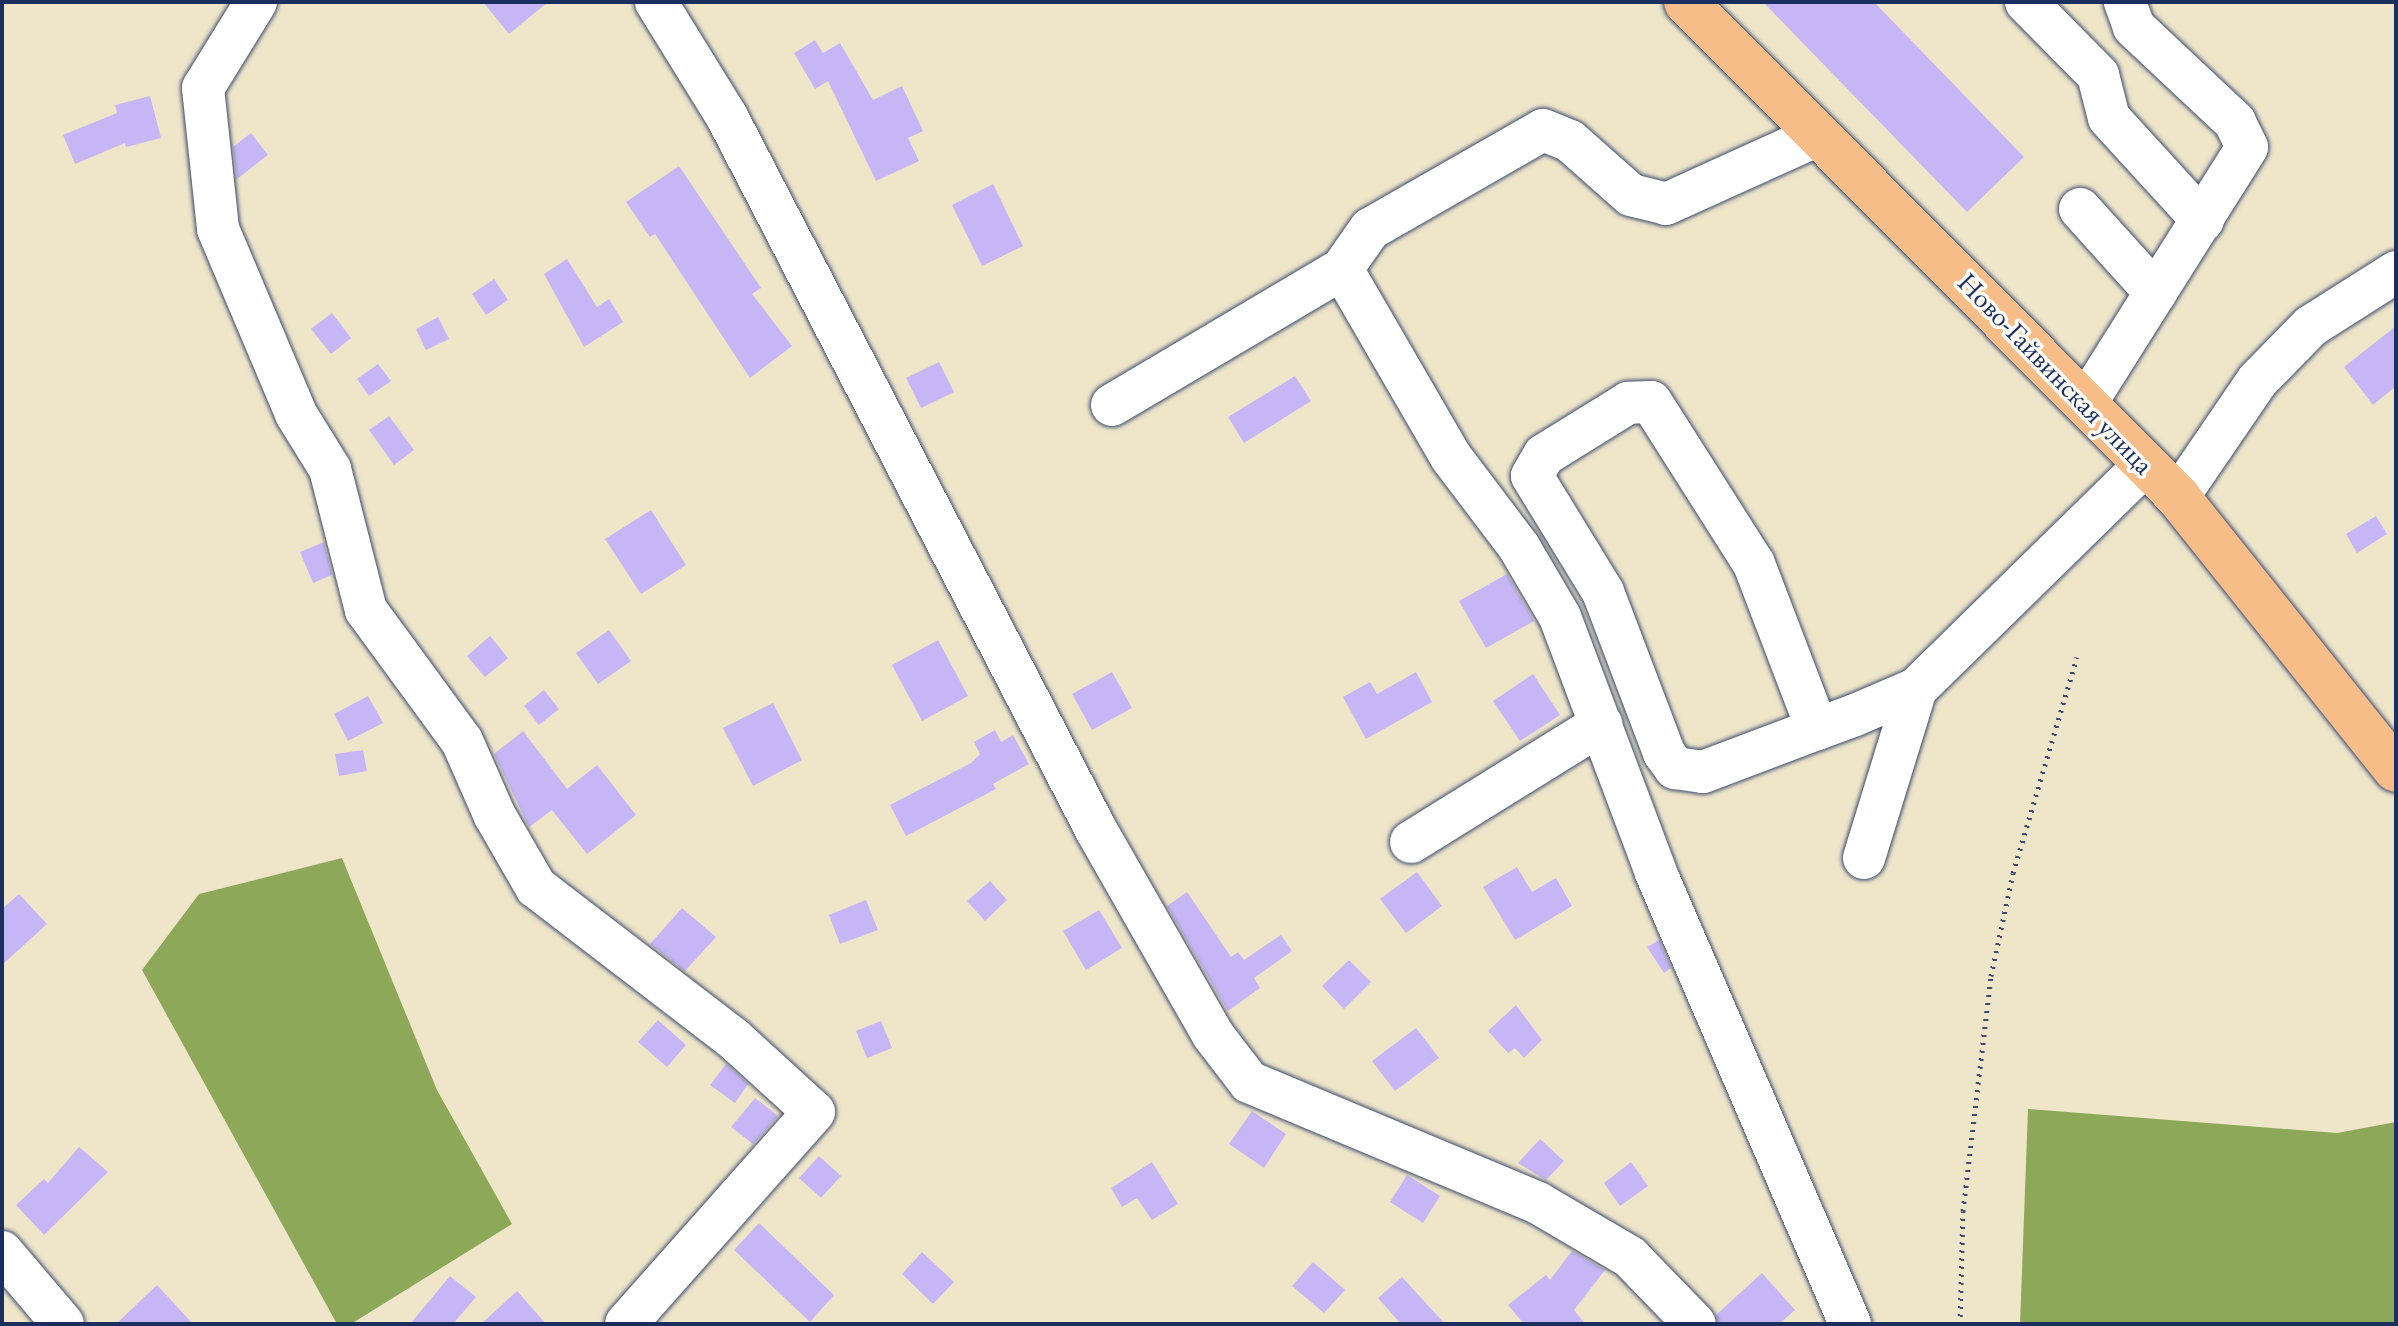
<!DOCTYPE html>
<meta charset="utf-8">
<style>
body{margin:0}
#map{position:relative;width:2398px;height:1326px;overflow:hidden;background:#efe6ca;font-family:"EB Garamond",serif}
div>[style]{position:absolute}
.forest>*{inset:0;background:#8ea85a}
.building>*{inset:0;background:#c7b6f5}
.path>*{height:5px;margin-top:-2.5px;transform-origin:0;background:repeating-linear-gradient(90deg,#3b4a6e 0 2px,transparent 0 8px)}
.roads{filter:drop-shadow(0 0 2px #3b4a6e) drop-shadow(0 0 2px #3b4a6e)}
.minor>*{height:42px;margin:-21px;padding:0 21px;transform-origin:21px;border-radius:21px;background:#fff}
.major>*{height:44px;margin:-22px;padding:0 22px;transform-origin:22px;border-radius:22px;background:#f7bd88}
span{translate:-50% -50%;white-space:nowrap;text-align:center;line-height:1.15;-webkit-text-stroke:7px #fdfcf7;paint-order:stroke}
.street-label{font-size:28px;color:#1b2f5e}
.frame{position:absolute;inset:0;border:4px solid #1b2f5e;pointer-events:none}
</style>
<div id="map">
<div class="forest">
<i style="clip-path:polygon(342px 858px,437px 1090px,512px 1224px,351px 1324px,337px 1324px,142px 970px,199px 894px)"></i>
<i style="clip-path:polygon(2028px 1109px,2337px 1133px,2396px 1122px,2396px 1324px,2020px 1324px)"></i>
</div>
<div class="building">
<i style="clip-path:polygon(483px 2px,548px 2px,509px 34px)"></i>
<i style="clip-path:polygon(1763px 2px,1874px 2px,2024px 157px,1967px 212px)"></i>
<i style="clip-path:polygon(815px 40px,823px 53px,840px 43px,873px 100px,902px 86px,923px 131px,908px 138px,919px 161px,876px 181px,828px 81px,815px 89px,794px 53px)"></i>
<i style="clip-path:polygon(150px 96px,161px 138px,126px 147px,125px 143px,75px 164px,63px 135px,117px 113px,115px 105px)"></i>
<i style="clip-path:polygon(251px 133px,268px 155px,237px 179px,233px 147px)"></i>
<i style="clip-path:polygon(679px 166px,761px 288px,752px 294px,792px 346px,750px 378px,655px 234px,650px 237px,626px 202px)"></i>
<i style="clip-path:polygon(993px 184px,1023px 246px,982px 266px,952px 205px)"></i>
<i style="clip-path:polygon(567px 259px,597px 307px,609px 299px,623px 322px,584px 347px,544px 274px)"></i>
<i style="clip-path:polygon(494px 279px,508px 300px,486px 315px,472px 294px)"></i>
<i style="clip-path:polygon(332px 313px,351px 338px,331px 354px,311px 329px)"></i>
<i style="clip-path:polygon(438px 317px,449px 339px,426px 350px,416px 329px)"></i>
<i style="clip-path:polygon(2396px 326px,2396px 386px,2373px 405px,2344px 367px)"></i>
<i style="clip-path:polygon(939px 362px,954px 392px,921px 408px,906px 378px)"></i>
<i style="clip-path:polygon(378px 364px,391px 381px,369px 396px,357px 379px)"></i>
<i style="clip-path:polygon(1295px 376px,1311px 401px,1244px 443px,1228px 417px)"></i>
<i style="clip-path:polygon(389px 416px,414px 450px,394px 465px,369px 430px)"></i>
<i style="clip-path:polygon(651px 510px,686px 565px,641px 594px,605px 539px)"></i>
<i style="clip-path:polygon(2376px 516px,2387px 534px,2357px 553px,2346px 534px)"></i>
<i style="clip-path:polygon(324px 542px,332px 575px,313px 583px,300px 552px)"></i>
<i style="clip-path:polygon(1507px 574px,1534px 621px,1486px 648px,1459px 601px)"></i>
<i style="clip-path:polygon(609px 630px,631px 661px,598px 684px,576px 653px)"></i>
<i style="clip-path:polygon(490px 636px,508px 658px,485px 677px,467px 656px)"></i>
<i style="clip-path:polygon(938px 640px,968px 696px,922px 721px,892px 665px)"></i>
<i style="clip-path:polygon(1112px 672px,1132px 708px,1092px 730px,1072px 694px)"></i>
<i style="clip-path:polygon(1416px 672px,1432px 702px,1366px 739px,1343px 697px,1370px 682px,1377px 694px)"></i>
<i style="clip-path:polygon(1533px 674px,1560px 715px,1520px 741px,1493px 701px)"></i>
<i style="clip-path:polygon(544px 690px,559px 709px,539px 725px,524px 706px)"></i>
<i style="clip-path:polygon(368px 696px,383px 723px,348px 741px,334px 714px)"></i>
<i style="clip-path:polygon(773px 703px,802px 760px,753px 786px,723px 728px)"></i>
<i style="clip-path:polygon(995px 730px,1001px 742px,1013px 735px,1029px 764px,993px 784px,996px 789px,906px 836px,890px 805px,971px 763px,980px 754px,974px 742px)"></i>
<i style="clip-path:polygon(523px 731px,567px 789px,597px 765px,636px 815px,587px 854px,552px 810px,529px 827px,494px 754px)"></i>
<i style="clip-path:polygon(363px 750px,367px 771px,339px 776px,335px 754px)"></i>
<i style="clip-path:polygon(1517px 867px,1532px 892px,1556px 878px,1572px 906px,1515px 940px,1483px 887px)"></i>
<i style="clip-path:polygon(1417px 872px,1442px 906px,1406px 933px,1380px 899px)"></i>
<i style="clip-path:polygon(990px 881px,1007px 900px,985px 921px,967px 901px)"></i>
<i style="clip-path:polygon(1187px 892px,1231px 957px,1238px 952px,1244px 960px,1281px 935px,1292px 951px,1254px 978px,1260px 988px,1228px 1011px,1167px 906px)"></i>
<i style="clip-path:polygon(19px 894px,47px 924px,2px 965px,2px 909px)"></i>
<i style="clip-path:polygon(866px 900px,878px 930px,840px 944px,829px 915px)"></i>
<i style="clip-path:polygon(682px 908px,716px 937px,685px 971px,650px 944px)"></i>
<i style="clip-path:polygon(1099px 910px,1122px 948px,1086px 970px,1063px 931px)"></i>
<i style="clip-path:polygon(1659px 940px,1671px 968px,1664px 973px,1647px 947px)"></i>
<i style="clip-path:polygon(1349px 960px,1371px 982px,1344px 1009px,1322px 986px)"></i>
<i style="clip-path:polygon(1516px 1005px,1542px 1040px,1524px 1058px,1515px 1048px,1508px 1053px,1488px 1031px)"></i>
<i style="clip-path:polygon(658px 1020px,686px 1045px,667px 1067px,638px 1042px)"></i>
<i style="clip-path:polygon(881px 1021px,892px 1048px,867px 1058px,856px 1031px)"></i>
<i style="clip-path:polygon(1416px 1028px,1439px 1058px,1395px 1091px,1372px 1061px)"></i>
<i style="clip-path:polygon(726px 1064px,748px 1084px,735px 1103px,710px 1085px)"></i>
<i style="clip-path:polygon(755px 1098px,778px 1116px,753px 1144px,731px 1127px)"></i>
<i style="clip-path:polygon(1252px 1111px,1286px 1134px,1264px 1168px,1229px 1144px)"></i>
<i style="clip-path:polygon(1540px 1139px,1564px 1161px,1546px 1180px,1518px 1163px)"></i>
<i style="clip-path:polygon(79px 1147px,108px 1172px,44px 1235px,16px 1205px,44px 1179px,48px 1183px)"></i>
<i style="clip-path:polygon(819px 1156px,841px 1176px,821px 1198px,799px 1178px)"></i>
<i style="clip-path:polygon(1152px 1162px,1178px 1204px,1152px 1220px,1137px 1198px,1122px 1207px,1111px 1188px)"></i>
<i style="clip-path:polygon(1631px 1162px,1648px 1186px,1620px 1206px,1604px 1183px)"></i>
<i style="clip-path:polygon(1407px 1175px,1440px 1196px,1423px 1223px,1390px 1202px)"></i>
<i style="clip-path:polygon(759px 1223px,834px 1295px,810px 1322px,734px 1250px)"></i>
<i style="clip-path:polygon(1572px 1251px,1605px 1270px,1574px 1310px,1585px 1324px,1524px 1324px,1508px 1305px,1546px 1275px,1550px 1280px)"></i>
<i style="clip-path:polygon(922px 1252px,954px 1282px,933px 1304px,902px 1274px)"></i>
<i style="clip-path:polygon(1313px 1262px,1345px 1290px,1324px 1313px,1292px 1286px)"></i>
<i style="clip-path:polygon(1762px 1273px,1795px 1310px,1779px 1324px,1718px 1324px,1716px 1315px)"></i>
<i style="clip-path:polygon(450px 1276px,476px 1297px,453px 1324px,410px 1324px)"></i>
<i style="clip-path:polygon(1402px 1277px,1445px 1324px,1401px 1324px,1378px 1298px)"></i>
<i style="clip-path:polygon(157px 1285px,193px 1324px,116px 1324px)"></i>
<i style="clip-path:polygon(517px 1291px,546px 1324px,481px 1324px)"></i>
</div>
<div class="path">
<i style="left:1960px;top:1324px;width:113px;rotate:-88.5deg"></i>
<i style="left:1963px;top:1211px;width:237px;rotate:-83.2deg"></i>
<i style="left:1991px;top:976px;width:105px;rotate:-77.9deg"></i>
<i style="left:2013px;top:873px;width:225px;rotate:-73.5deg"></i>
</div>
<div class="roads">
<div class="minor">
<i style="left:256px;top:2px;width:101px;rotate:121.6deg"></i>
<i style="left:203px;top:88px;width:142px;rotate:83.9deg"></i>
<i style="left:218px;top:229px;width:201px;rotate:67.1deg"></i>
<i style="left:296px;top:414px;width:65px;rotate:58.3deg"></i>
<i style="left:330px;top:469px;width:146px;rotate:75.7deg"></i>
<i style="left:366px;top:610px;width:162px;rotate:53.8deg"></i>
<i style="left:462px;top:741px;width:82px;rotate:66.3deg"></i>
<i style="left:495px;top:816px;width:82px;rotate:60deg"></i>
<i style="left:536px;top:887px;width:250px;rotate:37.5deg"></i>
<i style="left:734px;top:1039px;width:108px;rotate:42.4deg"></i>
<i style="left:814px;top:1112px;width:283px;rotate:131.6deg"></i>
<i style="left:656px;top:2px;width:135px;rotate:58.3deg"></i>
<i style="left:727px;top:117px;width:801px;rotate:62.63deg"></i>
<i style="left:1095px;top:828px;width:238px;rotate:60.3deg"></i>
<i style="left:1213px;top:1035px;width:59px;rotate:52.5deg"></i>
<i style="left:1249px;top:1082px;width:313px;rotate:22.7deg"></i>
<i style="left:1538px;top:1203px;width:107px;rotate:30.4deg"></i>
<i style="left:1630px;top:1257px;width:93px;rotate:45.9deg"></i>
<i style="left:2026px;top:2px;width:103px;rotate:45.4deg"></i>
<i style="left:2098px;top:75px;width:44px;rotate:75.7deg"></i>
<i style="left:2109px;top:118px;width:139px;rotate:47.6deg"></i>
<i style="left:2080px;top:209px;width:113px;rotate:47.9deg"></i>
<i style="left:1342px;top:269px;width:217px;rotate:59.9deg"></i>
<i style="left:1451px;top:457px;width:113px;rotate:52.9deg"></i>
<i style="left:1519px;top:547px;width:81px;rotate:59.6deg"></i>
<i style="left:1560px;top:617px;width:273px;rotate:69.4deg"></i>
<i style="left:1656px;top:873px;width:491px;rotate:66.7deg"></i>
<i style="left:2086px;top:403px;width:302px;rotate:-57.8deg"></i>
<i style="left:2247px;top:147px;width:28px;rotate:-116deg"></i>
<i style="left:2235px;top:122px;width:139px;rotate:-136.8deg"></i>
<i style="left:2134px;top:27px;width:27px;rotate:-110deg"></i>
<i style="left:1112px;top:405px;width:267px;rotate:-30.6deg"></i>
<i style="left:1342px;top:269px;width:49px;rotate:-55deg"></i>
<i style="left:1370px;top:229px;width:199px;rotate:-29.8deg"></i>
<i style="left:1543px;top:130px;width:29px;rotate:22deg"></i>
<i style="left:1570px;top:141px;width:81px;rotate:41.5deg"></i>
<i style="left:1631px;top:195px;width:36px;rotate:14deg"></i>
<i style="left:1666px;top:204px;width:167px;rotate:-24.4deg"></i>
<i style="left:2178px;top:497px;width:140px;rotate:-55.7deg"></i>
<i style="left:2257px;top:381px;width:77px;rotate:-45.5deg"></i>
<i style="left:2311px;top:326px;width:101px;rotate:-32.4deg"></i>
<i style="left:1817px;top:729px;width:177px;rotate:-110.9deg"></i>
<i style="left:1754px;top:564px;width:192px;rotate:-122.4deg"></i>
<i style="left:1651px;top:402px;width:23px;rotate:178deg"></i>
<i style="left:1628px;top:403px;width:99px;rotate:148.2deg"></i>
<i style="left:1544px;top:455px;width:24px;rotate:120deg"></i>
<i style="left:1532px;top:476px;width:136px;rotate:58.5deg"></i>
<i style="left:1603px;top:592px;width:172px;rotate:69.2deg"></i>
<i style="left:1664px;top:753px;width:19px;rotate:54deg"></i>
<i style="left:1675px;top:768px;width:28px;rotate:8deg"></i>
<i style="left:1703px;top:772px;width:122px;rotate:-20.7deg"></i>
<i style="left:1817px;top:729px;width:40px;rotate:-20.2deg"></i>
<i style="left:1855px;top:715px;width:66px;rotate:-23.1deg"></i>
<i style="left:1411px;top:842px;width:224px;rotate:-31.8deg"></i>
<i style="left:1864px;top:858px;width:177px;rotate:-72.9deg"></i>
<i style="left:1916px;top:689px;width:322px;rotate:-44.4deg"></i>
<i style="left:2px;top:1252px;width:94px;rotate:49.7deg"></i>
</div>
<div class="major">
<i style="left:1686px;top:2px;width:698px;rotate:45.17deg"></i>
<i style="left:2178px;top:497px;width:349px;rotate:51.4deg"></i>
</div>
</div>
<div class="street-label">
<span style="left:2056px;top:373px;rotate:46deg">Ново-Гайвинская улица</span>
</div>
<div class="frame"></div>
</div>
